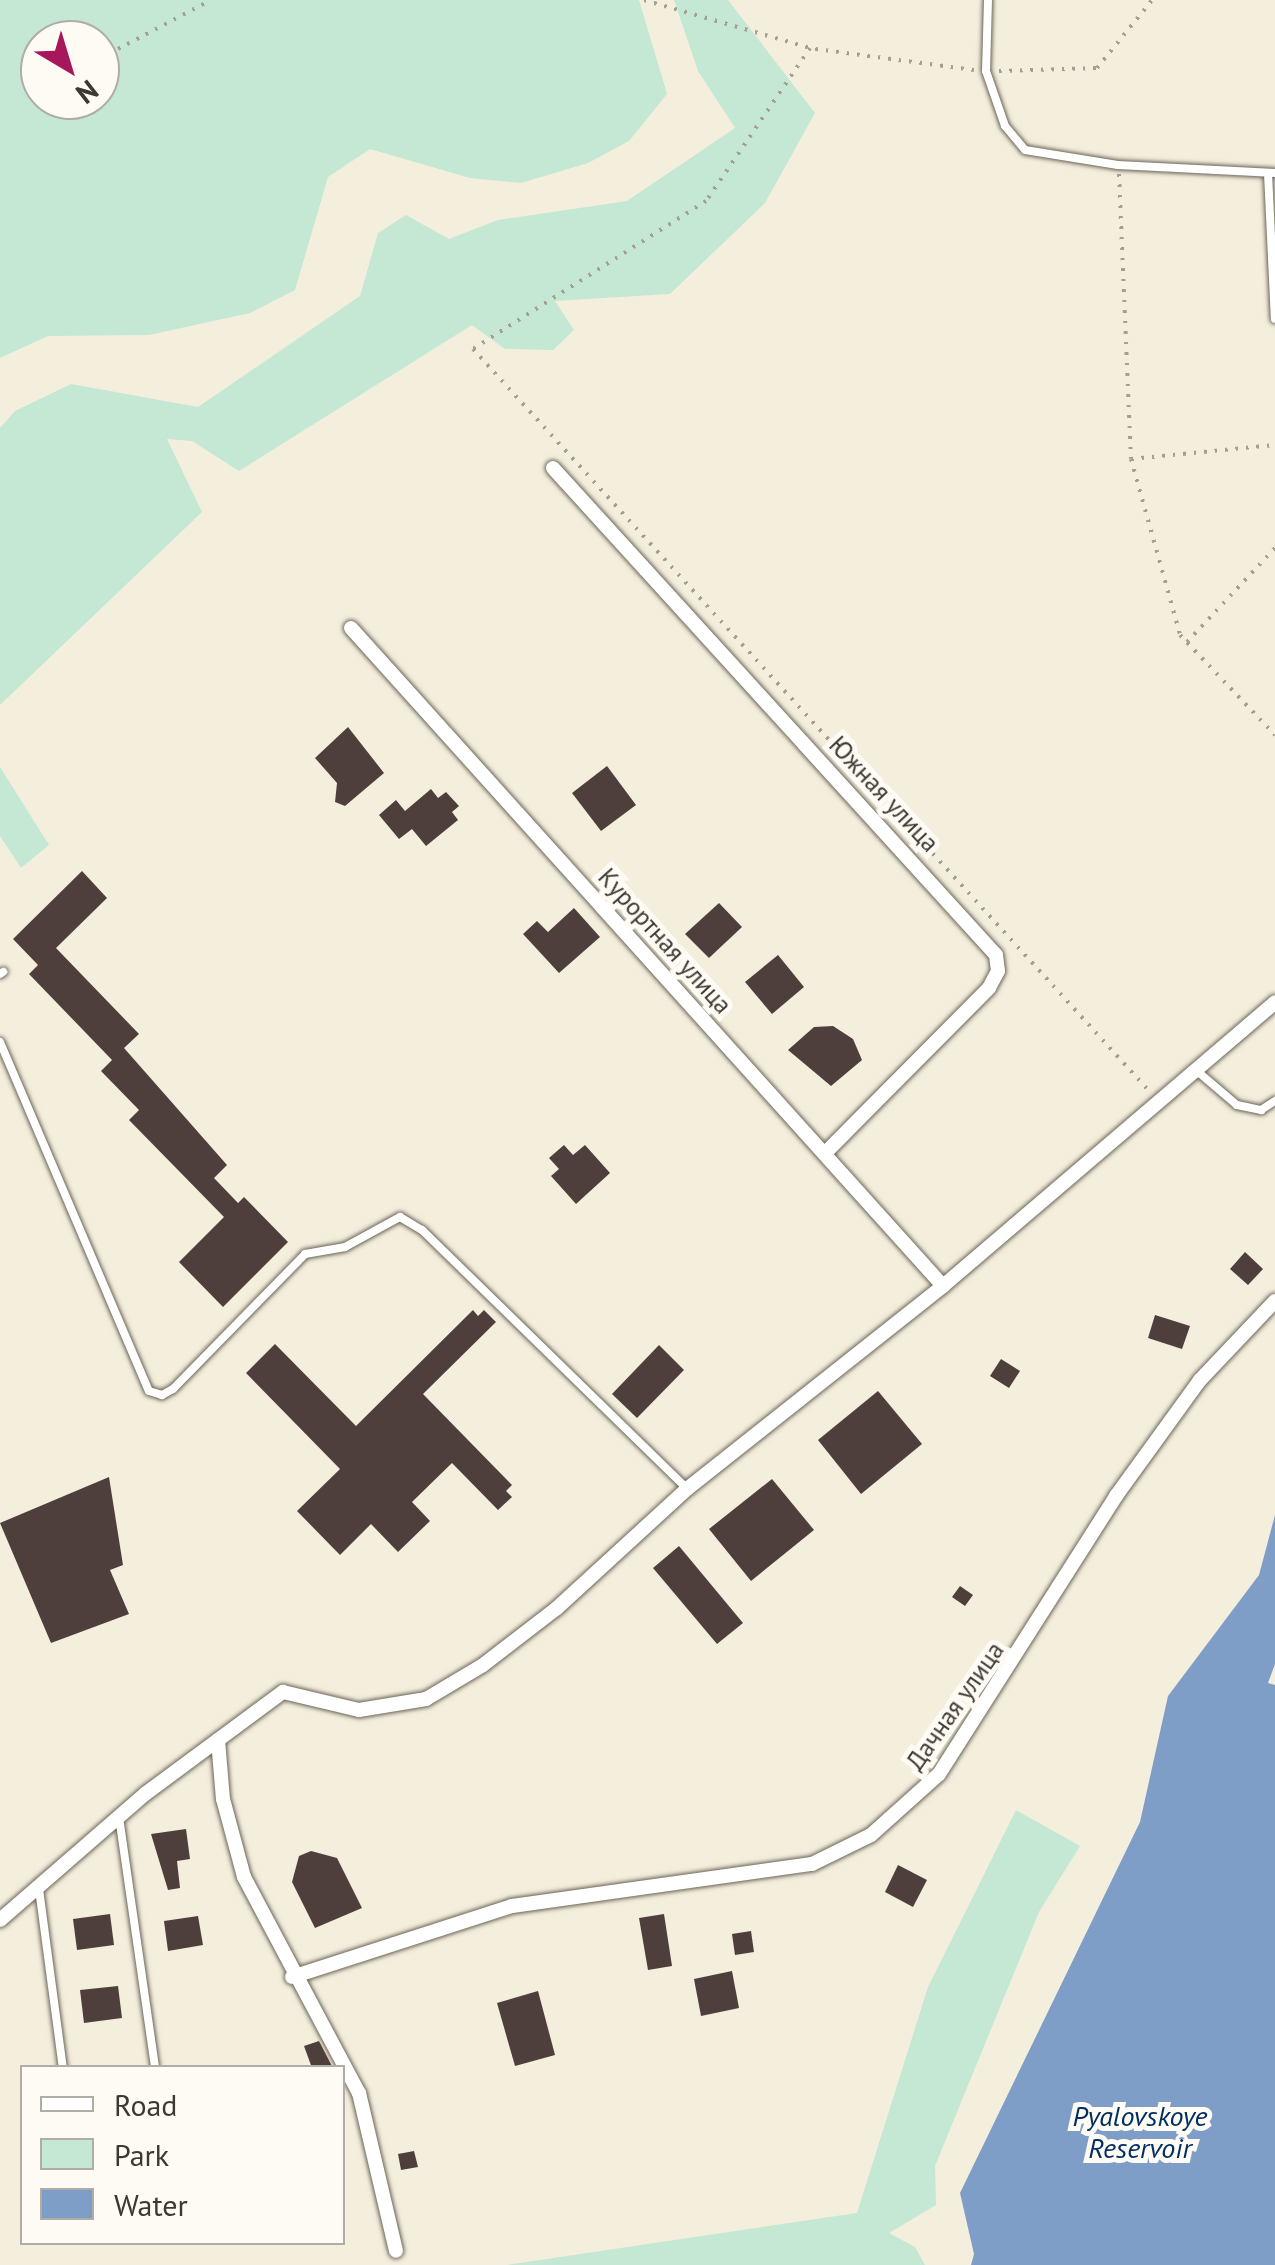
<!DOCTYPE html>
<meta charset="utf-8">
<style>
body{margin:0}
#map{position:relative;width:1275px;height:2265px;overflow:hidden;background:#f4eedd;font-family:"PT Sans",sans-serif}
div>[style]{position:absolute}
.green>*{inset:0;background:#c4e8d3}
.water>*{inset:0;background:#7e9ec8}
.building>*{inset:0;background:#4f3f3c}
.path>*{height:4px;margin-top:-2px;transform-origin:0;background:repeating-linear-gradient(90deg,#a39f93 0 2.5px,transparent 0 10.5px)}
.roads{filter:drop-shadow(0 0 2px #6b6557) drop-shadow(0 0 2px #6b6557)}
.service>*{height:8px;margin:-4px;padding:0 4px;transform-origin:4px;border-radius:4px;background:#fff}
.minor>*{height:14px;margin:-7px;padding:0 7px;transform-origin:7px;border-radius:7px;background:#fff}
span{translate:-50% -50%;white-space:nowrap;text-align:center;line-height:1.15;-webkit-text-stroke:10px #fefbf5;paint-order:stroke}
.street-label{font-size:25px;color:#3c3933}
.water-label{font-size:28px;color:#022f62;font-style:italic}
.legend{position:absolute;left:20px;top:2065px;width:325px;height:180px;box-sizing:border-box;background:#fefbf5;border:2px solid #b0ada7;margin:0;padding:12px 18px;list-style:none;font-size:30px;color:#3c3933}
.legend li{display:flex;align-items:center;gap:20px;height:50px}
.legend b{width:50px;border:2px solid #b0ada7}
.north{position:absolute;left:20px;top:20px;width:100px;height:100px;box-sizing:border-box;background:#fefbf5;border:2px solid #b0ada7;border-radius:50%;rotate:142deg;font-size:28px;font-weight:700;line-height:40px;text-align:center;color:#3c3933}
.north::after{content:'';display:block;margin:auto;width:35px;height:45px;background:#a6185a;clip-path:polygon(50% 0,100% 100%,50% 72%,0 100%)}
</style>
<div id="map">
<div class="green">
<i style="clip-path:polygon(evenodd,0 0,639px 0,667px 94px,629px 141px,588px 163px,521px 183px,470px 178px,370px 149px,328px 177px,295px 290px,250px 313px,149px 335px,48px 336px,0 358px,0 0,100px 40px,100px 100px,40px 100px,40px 40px,100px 40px)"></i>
<i style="clip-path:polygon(674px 0,728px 0,815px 113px,765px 203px,670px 294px,555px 301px,574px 330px,553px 350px,505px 349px,472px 325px,239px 471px,192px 441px,167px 439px,202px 512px,0 705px,0 428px,15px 411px,71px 384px,198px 407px,360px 296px,378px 233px,406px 215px,449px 239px,498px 220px,627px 201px,735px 128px,698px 71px)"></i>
<i style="clip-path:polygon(0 767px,49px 845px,21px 868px,0 836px)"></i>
<i style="clip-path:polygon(1016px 1810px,1080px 1846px,1039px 1912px,935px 2166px,936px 2205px,889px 2233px,915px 2247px,925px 2265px,507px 2265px,857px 2213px,928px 1987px)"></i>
</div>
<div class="water">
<i style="clip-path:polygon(1275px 1515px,1275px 1664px,1268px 1683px,1275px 1685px,1275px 2265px,971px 2265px,974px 2254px,960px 2193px,1140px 1822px,1168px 1696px,1259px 1575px)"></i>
</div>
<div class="building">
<i style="clip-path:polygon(348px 727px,384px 773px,345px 806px,335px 802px,337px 783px,315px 758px)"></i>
<i style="clip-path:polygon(607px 766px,636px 805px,601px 831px,572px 793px)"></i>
<i style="clip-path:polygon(431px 789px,438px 798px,446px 792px,459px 806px,452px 812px,458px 820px,426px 846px,412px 829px,399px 839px,379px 815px,396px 800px,405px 811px)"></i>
<i style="clip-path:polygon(82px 871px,107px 898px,56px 948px,139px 1034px,124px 1048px,227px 1165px,214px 1178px,238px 1203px,244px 1197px,288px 1242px,223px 1307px,179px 1262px,224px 1217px,129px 1120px,139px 1110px,101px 1071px,112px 1060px,29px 974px,38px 965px,13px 939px)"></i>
<i style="clip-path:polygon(719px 903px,742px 927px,709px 958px,685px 934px)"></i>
<i style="clip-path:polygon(574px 908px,600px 937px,559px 973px,523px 934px,537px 921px,548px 932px)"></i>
<i style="clip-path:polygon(778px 955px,804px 987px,772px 1014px,745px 982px)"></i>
<i style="clip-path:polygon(833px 1026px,853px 1039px,862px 1060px,831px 1086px,788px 1050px,814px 1027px)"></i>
<i style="clip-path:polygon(564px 1145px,573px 1155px,585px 1145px,610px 1173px,576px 1204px,551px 1176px,559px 1169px,549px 1158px)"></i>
<i style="clip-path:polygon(1245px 1252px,1263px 1269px,1248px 1285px,1230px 1269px)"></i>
<i style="clip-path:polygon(473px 1310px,478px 1316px,484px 1310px,496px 1322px,423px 1394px,512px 1485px,506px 1491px,512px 1497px,498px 1510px,452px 1463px,412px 1502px,430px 1521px,398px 1552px,371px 1524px,340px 1555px,297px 1511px,340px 1469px,246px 1373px,275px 1344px,356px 1426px)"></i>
<i style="clip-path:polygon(1155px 1315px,1190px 1326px,1182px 1349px,1148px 1338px)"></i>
<i style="clip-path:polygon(659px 1345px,684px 1370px,637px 1418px,612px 1394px)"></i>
<i style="clip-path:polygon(1001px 1359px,1020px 1371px,1009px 1388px,990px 1376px)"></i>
<i style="clip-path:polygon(878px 1391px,922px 1444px,861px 1494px,818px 1440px)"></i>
<i style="clip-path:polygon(109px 1477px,123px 1565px,110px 1570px,129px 1614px,51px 1643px,0 1523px)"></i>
<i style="clip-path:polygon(772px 1479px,814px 1530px,751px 1581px,709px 1529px)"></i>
<i style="clip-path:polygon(679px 1546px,743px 1623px,717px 1644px,653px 1568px)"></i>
<i style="clip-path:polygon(960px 1586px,973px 1595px,965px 1606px,952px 1597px)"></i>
<i style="clip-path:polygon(186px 1829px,190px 1859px,177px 1861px,180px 1888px,168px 1890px,151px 1834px)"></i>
<i style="clip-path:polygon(311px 1851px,337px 1858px,362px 1908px,315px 1928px,292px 1882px,299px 1856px)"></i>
<i style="clip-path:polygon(898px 1865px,927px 1880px,913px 1907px,885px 1892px)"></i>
<i style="clip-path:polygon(110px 1914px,114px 1945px,77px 1950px,73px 1919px)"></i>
<i style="clip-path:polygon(664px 1914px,672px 1966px,648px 1970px,639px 1918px)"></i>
<i style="clip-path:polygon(198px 1916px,203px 1945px,168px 1951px,164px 1921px)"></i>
<i style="clip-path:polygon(751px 1931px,754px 1952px,735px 1955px,732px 1934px)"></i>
<i style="clip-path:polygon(732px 1971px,739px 2008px,701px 2016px,694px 1979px)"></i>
<i style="clip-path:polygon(118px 1986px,122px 2018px,84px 2023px,80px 1990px)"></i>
<i style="clip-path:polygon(538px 1991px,555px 2055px,515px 2066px,497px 2003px)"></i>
<i style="clip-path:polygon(319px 2041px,333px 2068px,312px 2068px,304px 2046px)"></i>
<i style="clip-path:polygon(414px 2151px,418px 2167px,401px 2170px,398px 2154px)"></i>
</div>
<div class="path">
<i style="left:644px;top:0;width:173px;rotate:16.1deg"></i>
<i style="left:118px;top:49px;width:105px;rotate:-27.8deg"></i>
<i style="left:974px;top:70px;width:165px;rotate:-172.4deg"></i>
<i style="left:810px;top:48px;width:185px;rotate:124.2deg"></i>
<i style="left:706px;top:201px;width:276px;rotate:147.6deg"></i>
<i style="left:473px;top:349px;width:1004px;rotate:47.66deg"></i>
<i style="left:999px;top:71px;width:98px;rotate:-1.8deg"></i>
<i style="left:1097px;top:68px;width:87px;rotate:-51deg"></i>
<i style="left:1119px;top:174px;width:285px;rotate:87.6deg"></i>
<i style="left:1131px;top:459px;width:183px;rotate:74.4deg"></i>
<i style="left:1180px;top:635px;width:138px;rotate:46.5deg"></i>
<i style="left:1131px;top:459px;width:145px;rotate:-5.6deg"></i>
<i style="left:1187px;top:642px;width:129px;rotate:-46.9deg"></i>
</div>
<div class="roads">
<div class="service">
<i style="left:988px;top:0;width:71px;rotate:91.6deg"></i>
<i style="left:986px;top:71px;width:58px;rotate:70.9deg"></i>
<i style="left:1005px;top:126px;width:31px;rotate:50deg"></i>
<i style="left:1025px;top:150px;width:94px;rotate:9.2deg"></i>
<i style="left:1118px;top:165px;width:157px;rotate:2.9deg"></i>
<i style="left:1268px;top:173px;width:146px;rotate:87.3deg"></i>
<i style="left:0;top:974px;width:4px;rotate:-34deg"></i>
<i style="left:0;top:1042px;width:379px;rotate:66.9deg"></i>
<i style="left:149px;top:1391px;width:14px;rotate:17deg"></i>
<i style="left:162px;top:1395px;width:13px;rotate:-29deg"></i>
<i style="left:173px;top:1389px;width:189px;rotate:-45.6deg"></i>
<i style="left:305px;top:1254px;width:41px;rotate:-9.9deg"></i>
<i style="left:345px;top:1247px;width:63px;rotate:-28.6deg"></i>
<i style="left:400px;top:1217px;width:26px;rotate:31deg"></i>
<i style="left:422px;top:1230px;width:371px;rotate:44.3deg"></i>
<i style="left:1197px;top:1071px;width:52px;rotate:40.4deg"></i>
<i style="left:1237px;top:1105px;width:25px;rotate:12deg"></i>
<i style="left:1261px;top:1110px;width:17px;rotate:-33deg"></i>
<i style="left:119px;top:1817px;width:254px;rotate:81.8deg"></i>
<i style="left:39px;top:1889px;width:181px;rotate:82.4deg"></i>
</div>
<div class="minor">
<i style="left:553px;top:468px;width:658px;rotate:47.71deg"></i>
<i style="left:996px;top:955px;width:16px;rotate:83deg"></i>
<i style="left:998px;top:971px;width:19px;rotate:118deg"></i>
<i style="left:989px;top:988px;width:233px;rotate:134.8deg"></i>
<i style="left:351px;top:628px;width:885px;rotate:48.02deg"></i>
<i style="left:218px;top:1740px;width:59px;rotate:85.2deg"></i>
<i style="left:223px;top:1799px;width:81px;rotate:74.9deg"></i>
<i style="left:244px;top:1877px;width:245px;rotate:62deg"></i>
<i style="left:359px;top:2093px;width:162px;rotate:76.8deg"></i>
<i style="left:0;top:1920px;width:192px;rotate:-41deg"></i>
<i style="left:145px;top:1794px;width:172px;rotate:-36.5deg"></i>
<i style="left:283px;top:1692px;width:78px;rotate:13.3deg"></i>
<i style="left:359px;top:1710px;width:68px;rotate:-9.3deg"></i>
<i style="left:426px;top:1699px;width:66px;rotate:-30.8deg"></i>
<i style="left:483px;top:1665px;width:93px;rotate:-37.6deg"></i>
<i style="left:557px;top:1608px;width:176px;rotate:-42.5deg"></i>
<i style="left:687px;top:1489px;width:327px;rotate:-38.4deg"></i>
<i style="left:943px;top:1286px;width:437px;rotate:-40.5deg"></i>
<i style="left:292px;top:1977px;width:231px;rotate:-17.9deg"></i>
<i style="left:512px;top:1906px;width:303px;rotate:-8deg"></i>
<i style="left:812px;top:1864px;width:66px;rotate:-26.2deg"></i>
<i style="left:871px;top:1835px;width:91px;rotate:-41.9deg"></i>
<i style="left:939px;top:1774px;width:330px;rotate:-57.5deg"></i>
<i style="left:1116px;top:1496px;width:143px;rotate:-54.1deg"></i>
<i style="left:1200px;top:1380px;width:109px;rotate:-46.5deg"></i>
</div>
</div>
<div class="street-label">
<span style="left:884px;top:794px;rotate:47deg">Южная улица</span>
<span style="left:665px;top:941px;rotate:48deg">Курортная улица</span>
<span style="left:955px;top:1706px;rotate:-55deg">Дачная улица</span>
</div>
<div class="water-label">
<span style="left:1140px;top:2132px">Pyalovskoye<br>Reservoir</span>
</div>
<ul class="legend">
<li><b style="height:12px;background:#fff"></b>Road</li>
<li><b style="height:28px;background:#c4e8d3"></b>Park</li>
<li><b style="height:28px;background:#7e9ec8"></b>Water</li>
</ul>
<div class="north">N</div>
</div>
